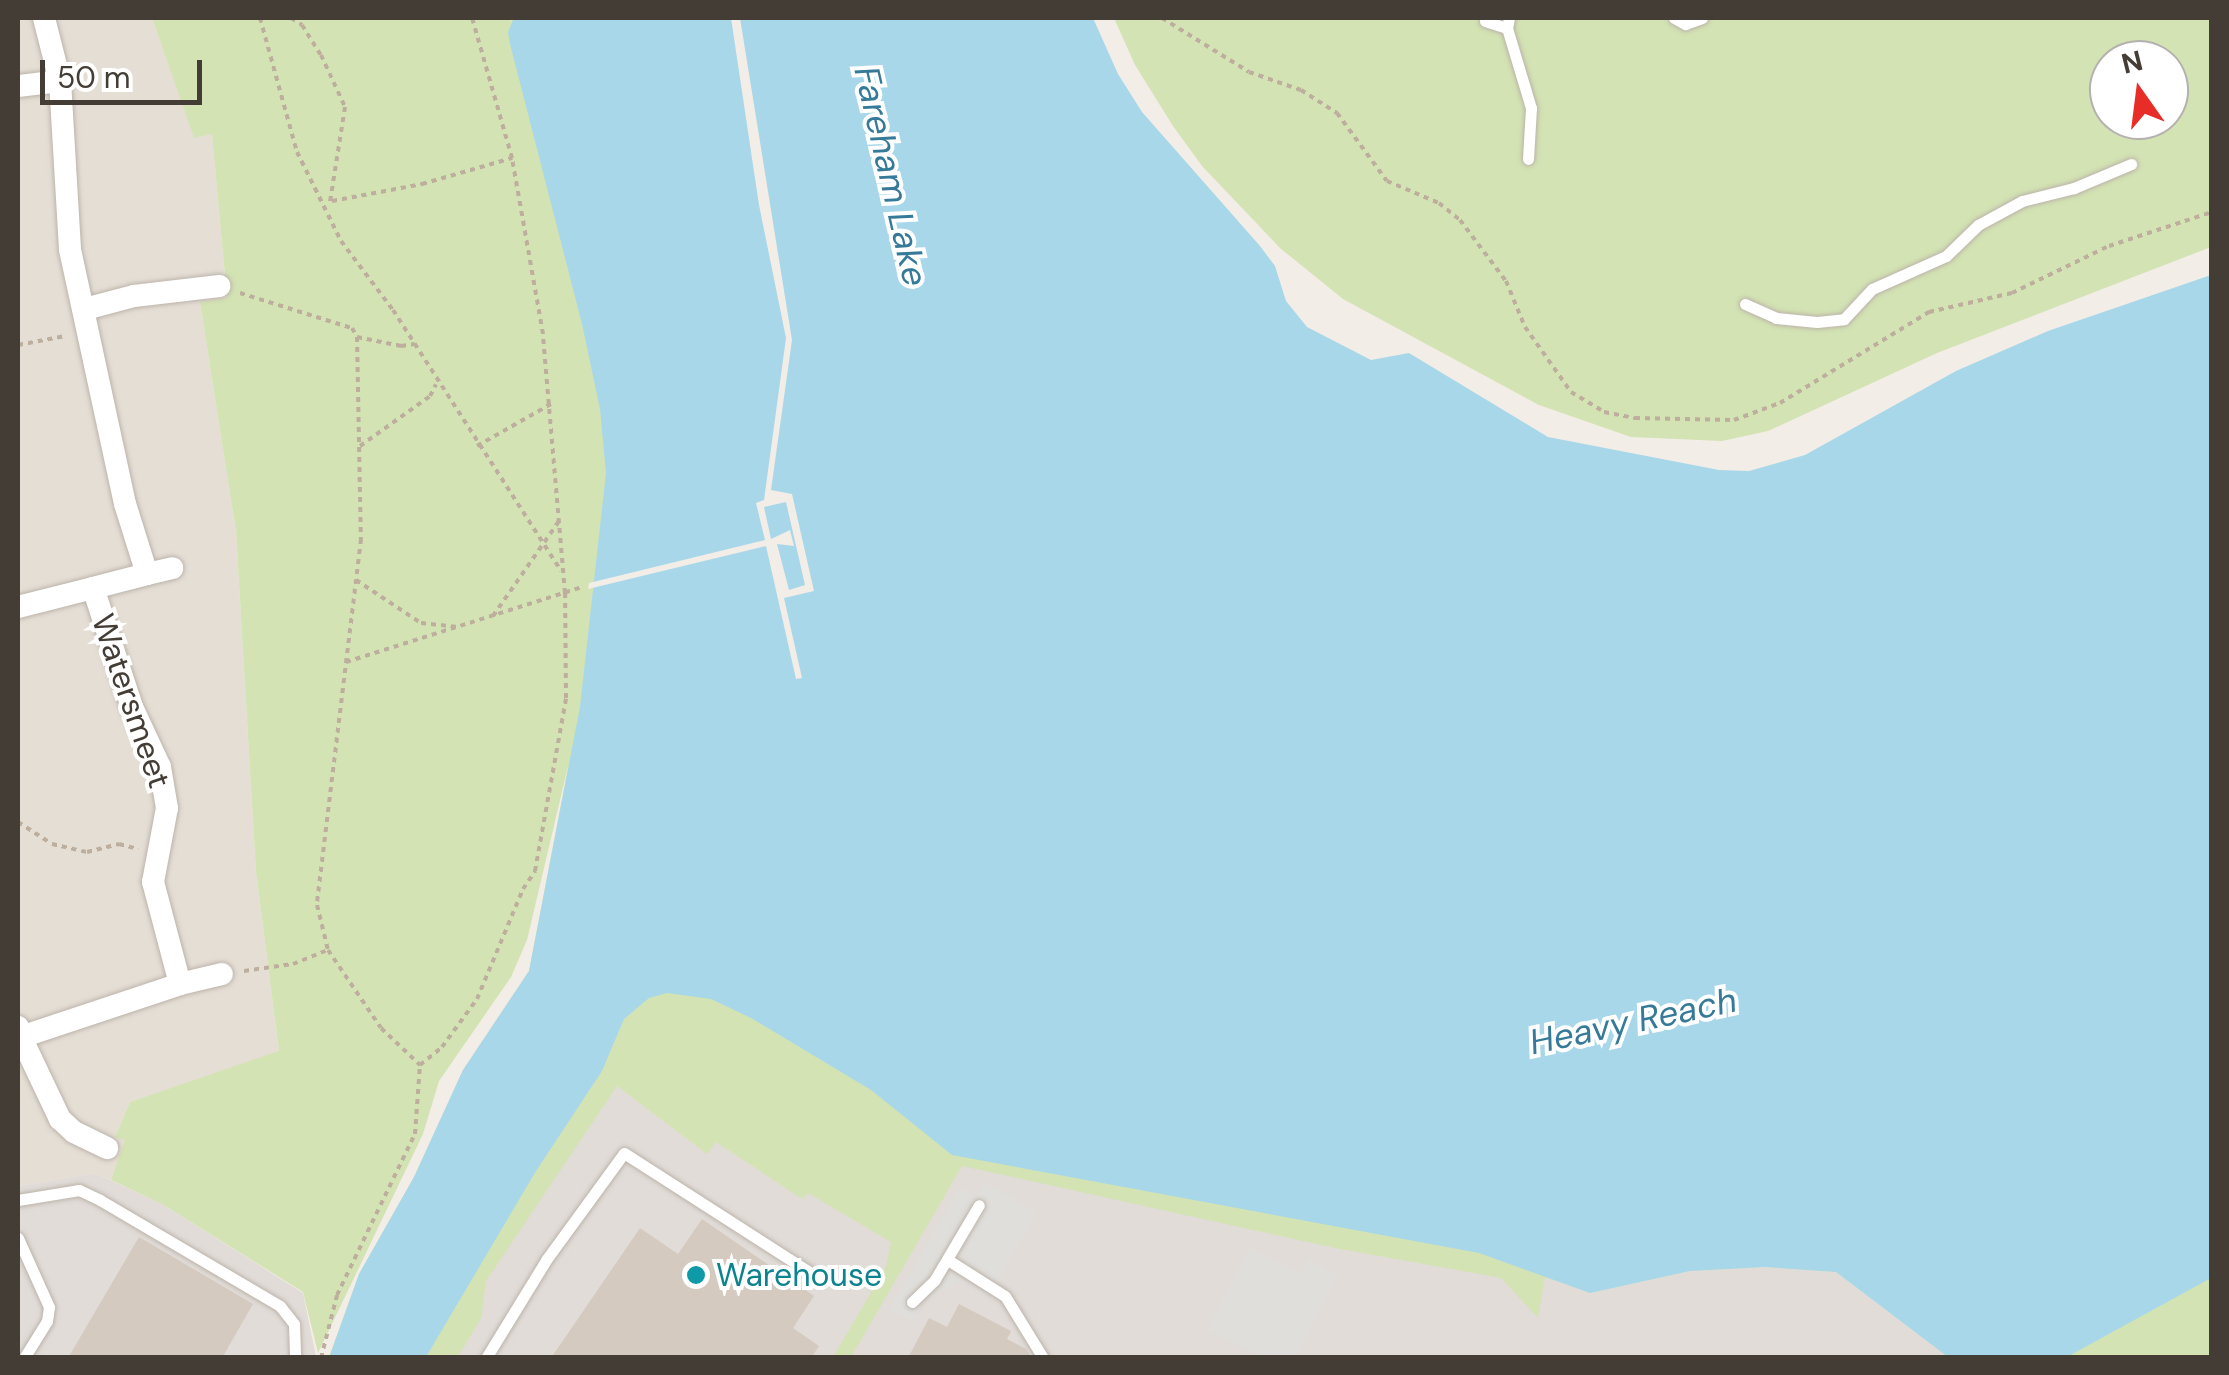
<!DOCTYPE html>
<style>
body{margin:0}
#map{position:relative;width:2229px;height:1375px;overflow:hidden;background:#f2ede7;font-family:"DM Sans",sans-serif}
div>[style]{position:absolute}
.residential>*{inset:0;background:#e5ded5}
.industrial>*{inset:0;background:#e1dcd8}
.green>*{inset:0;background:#d3e3b3}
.parking>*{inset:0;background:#e0dedb}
.water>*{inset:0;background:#a8d7ea}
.pier>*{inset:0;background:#f2ede7}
.building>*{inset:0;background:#d5cac0}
.path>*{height:4px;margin-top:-2px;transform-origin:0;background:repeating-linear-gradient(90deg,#bdae9d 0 5px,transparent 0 10px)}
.roads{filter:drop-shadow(0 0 2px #bcb4aa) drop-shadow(0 0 2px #bcb4aa)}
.service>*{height:11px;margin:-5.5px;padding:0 5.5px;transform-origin:5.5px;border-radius:5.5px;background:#fff}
.minor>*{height:22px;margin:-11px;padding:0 11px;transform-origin:11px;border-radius:11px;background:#fff}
.dots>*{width:28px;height:28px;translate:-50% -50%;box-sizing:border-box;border:5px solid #fff;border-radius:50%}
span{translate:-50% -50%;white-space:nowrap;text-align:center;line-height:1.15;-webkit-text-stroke:8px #fff;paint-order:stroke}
.street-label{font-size:32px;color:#443d36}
.culture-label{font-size:32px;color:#0d838f}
.left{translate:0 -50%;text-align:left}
.water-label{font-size:35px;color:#357a98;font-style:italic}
.frame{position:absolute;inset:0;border:20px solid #443d36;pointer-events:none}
.north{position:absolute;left:2089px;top:40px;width:100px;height:100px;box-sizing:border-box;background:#fff;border:2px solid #b4b1af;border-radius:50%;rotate:346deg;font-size:28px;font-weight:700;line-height:40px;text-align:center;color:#443d36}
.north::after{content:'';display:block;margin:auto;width:35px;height:45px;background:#e82d28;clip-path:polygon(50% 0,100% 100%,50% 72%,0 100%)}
.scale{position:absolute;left:40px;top:60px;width:162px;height:45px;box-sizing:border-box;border:5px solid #443d36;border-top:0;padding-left:12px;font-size:30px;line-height:35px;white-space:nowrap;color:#443d36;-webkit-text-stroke:8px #fff;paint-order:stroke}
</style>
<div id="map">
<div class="residential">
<i style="clip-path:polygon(18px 18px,152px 18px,194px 137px,212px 133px,227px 299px,200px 302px,236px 532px,256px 872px,279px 1052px,130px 1102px,115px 1137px,126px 1139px,111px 1180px,95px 1173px,18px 1186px)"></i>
</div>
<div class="industrial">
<i style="clip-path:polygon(602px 1071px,1479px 1253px,1590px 1293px,1690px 1271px,1765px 1267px,1836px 1272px,1948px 1357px,426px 1358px)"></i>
<i style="clip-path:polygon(95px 1173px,162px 1204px,303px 1293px,316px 1357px,18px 1357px,18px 1186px)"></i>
</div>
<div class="green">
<i style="clip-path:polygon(152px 18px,509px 18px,511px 21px,514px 18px,2211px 966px,2211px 1357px,1948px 1357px,1836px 1272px,1765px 1267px,1690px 1271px,1590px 1293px,1545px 1277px,1538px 1318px,1501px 1278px,1335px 1248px,962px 1166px,851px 1357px,833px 1357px,886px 1267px,891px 1242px,808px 1193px,802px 1199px,716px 1142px,707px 1154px,617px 1086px,486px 1281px,481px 1318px,458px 1357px,329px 1357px,359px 1274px,414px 1177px,463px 1070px,529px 971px,569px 762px,527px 940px,511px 977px,439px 1081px,423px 1134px,318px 1353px,303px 1292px,162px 1204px,111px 1180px,125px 1140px,115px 1137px,130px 1102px,279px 1051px,256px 872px,236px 532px,200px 302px,227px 298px,212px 134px,194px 138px)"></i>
<i style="clip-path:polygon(evenodd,1114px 18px,2211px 18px,2211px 247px,1937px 353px,1768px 431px,1722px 441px,1631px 437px,1539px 405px,1343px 299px,1280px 248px,1202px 166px,1173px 126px,1135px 65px,1114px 18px,2109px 60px,2169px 60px,2169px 120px,2109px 120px,2109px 60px)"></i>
</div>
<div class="parking">
<i style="clip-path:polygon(984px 1183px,1037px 1212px,987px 1298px,960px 1282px,924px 1302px,913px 1321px,889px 1310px,960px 1188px,976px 1197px)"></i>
<i style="clip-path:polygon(1250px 1248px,1301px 1274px,1309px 1259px,1338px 1275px,1295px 1357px,1262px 1357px,1207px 1328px)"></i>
</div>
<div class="water">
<i style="clip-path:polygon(514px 18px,1093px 18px,1118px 74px,1142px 112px,1260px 246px,1275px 266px,1286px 301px,1307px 327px,1371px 360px,1409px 353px,1548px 437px,1719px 470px,1749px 471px,1805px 455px,1956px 371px,2048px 331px,2211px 275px,2211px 1278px,2065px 1358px,1948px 1357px,1836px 1272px,1765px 1267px,1690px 1271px,1590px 1293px,1479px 1253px,952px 1155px,871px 1090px,751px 1018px,711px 999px,667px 993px,649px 998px,624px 1019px,602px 1071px,536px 1171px,426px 1357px,329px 1358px,359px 1274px,414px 1177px,463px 1070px,529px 971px,580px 707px,606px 473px,600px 409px,582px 324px,510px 44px,508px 32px)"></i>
</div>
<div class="pier">
<i style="clip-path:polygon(evenodd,731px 18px,740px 18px,792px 340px,771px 490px,792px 494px,814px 591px,784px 598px,802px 678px,796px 679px,766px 546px,588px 589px,589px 583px,765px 540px,756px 503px,764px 500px,786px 338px,759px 205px,731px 18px,786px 502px,805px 585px,789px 590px,777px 544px,794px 546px,790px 530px,771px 539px,764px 507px,786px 502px)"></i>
</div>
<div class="building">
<i style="clip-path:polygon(702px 1219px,814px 1296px,793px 1328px,819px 1346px,811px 1358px,551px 1358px,640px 1228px,678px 1254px)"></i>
<i style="clip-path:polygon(139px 1237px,253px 1304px,222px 1358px,68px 1358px)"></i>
<i style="clip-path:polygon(959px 1304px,1011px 1331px,1007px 1339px,1026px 1349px,1032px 1358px,908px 1358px,929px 1318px,947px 1327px)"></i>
</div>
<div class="path">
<i style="left:260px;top:18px;width:139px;rotate:74.6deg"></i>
<i style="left:297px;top:152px;width:99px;rotate:63.7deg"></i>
<i style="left:341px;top:241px;width:86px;rotate:53deg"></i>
<i style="left:393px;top:310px;width:310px;rotate:57.2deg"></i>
<i style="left:291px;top:18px;width:13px;rotate:32deg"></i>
<i style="left:302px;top:25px;width:36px;rotate:58deg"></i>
<i style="left:321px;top:55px;width:57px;rotate:65.2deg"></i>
<i style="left:345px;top:107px;width:96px;rotate:99deg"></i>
<i style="left:1162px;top:18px;width:102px;rotate:31.8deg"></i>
<i style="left:1249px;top:72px;width:55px;rotate:19.1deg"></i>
<i style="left:1301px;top:90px;width:43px;rotate:32.6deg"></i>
<i style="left:1337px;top:113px;width:84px;rotate:53.7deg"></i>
<i style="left:1387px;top:181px;width:56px;rotate:22.9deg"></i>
<i style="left:1439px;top:203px;width:27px;rotate:39deg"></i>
<i style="left:1460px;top:220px;width:76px;rotate:53deg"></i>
<i style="left:1506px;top:281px;width:50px;rotate:67.6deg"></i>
<i style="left:1525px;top:327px;width:80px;rotate:54.7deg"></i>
<i style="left:1571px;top:392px;width:39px;rotate:31deg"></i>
<i style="left:1604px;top:412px;width:32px;rotate:11deg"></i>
<i style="left:1635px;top:418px;width:99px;rotate:1.2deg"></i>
<i style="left:1734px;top:420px;width:49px;rotate:-20.3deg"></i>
<i style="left:1780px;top:403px;width:175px;rotate:-31.4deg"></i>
<i style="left:1929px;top:312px;width:85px;rotate:-12.9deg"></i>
<i style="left:2012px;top:293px;width:108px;rotate:-25.9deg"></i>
<i style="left:2109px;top:246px;width:108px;rotate:-18.3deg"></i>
<i style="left:332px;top:201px;width:92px;rotate:-10.7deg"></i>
<i style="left:422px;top:184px;width:94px;rotate:-16.1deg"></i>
<i style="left:240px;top:293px;width:117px;rotate:17.4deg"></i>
<i style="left:352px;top:328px;width:10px;rotate:61deg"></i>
<i style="left:357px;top:337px;width:202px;rotate:88.9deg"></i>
<i style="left:361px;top:539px;width:369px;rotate:96.9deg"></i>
<i style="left:317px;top:905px;width:46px;rotate:76.3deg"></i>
<i style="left:357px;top:337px;width:45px;rotate:11.6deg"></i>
<i style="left:401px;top:346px;width:14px;rotate:-8deg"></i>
<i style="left:18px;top:345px;width:48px;rotate:-10.8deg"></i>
<i style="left:360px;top:446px;width:86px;rotate:-35.5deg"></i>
<i style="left:430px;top:396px;width:13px;rotate:-63deg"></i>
<i style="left:477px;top:446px;width:85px;rotate:-29.6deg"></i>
<i style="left:356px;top:580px;width:78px;rotate:33.5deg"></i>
<i style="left:421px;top:623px;width:37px;rotate:6deg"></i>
<i style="left:493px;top:616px;width:116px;rotate:-55.2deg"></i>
<i style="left:346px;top:662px;width:249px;rotate:-17.6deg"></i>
<i style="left:18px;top:822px;width:40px;rotate:32.9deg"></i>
<i style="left:52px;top:844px;width:36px;rotate:13deg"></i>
<i style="left:87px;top:852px;width:33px;rotate:-14deg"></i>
<i style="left:119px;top:844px;width:20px;rotate:15deg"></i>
<i style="left:244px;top:971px;width:49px;rotate:-8.1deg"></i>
<i style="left:293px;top:964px;width:38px;rotate:-22deg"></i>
<i style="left:328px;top:950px;width:94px;rotate:55.8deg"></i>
<i style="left:381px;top:1028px;width:54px;rotate:43.5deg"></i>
<i style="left:321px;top:1358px;width:65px;rotate:-75.7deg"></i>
<i style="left:337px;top:1295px;width:179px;rotate:-64.2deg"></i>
<i style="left:415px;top:1134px;width:69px;rotate:-85.9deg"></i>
<i style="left:420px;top:1065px;width:28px;rotate:-39deg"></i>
<i style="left:442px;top:1047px;width:59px;rotate:-53.9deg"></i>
<i style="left:477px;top:999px;width:119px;rotate:-67.3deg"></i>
<i style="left:523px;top:889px;width:22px;rotate:-56deg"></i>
<i style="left:535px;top:871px;width:176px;rotate:-79.8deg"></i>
<i style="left:566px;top:698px;width:105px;rotate:-90.5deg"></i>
<i style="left:565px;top:593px;width:260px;rotate:-94.9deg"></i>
<i style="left:543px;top:334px;width:179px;rotate:-100deg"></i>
<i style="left:512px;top:158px;width:146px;rotate:-105.9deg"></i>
</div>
<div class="roads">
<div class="service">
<i style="left:1509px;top:18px;width:10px;rotate:101deg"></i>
<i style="left:1507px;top:28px;width:84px;rotate:73.3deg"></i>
<i style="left:1531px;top:108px;width:51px;rotate:93.4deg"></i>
<i style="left:1674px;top:18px;width:13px;rotate:29deg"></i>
<i style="left:1685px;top:24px;width:18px;rotate:-19deg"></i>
<i style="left:1485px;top:21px;width:23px;rotate:18deg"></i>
<i style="left:1745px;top:304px;width:34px;rotate:24deg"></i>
<i style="left:1776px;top:318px;width:41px;rotate:5.6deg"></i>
<i style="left:1817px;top:322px;width:27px;rotate:-6deg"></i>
<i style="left:1844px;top:319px;width:41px;rotate:-47deg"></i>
<i style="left:1872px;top:289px;width:81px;rotate:-24deg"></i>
<i style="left:1946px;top:256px;width:45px;rotate:-44.1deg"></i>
<i style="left:1978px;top:225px;width:50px;rotate:-28.6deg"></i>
<i style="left:2022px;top:201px;width:54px;rotate:-14deg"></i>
<i style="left:2074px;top:188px;width:62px;rotate:-22.8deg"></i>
<i style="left:18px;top:1200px;width:62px;rotate:-9.3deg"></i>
<i style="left:79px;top:1190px;width:23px;rotate:25deg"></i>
<i style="left:100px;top:1200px;width:209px;rotate:30.5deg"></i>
<i style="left:280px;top:1306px;width:23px;rotate:52deg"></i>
<i style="left:294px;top:1324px;width:34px;rotate:88deg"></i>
<i style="left:18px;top:1238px;width:76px;rotate:65.8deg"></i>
<i style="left:49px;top:1307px;width:14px;rotate:98deg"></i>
<i style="left:47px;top:1321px;width:44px;rotate:121.9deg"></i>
<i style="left:948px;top:1260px;width:67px;rotate:32.3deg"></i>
<i style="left:1005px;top:1296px;width:73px;rotate:58.5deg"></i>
<i style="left:912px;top:1302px;width:30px;rotate:-44deg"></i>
<i style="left:934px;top:1281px;width:88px;rotate:-59.4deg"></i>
<i style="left:486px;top:1358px;width:115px;rotate:-58.5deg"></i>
<i style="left:546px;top:1260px;width:132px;rotate:-53.9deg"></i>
<i style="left:624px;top:1153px;width:233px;rotate:32.7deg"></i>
</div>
<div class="minor">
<i style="left:18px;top:86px;width:42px;rotate:-6.8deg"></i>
<i style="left:85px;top:309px;width:51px;rotate:-14.9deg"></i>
<i style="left:134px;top:296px;width:86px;rotate:-6.7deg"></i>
<i style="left:147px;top:574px;width:26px;rotate:-13deg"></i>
<i style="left:18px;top:607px;width:77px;rotate:-14.2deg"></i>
<i style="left:180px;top:984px;width:43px;rotate:-13.4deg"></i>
<i style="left:18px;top:1027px;width:10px;rotate:73deg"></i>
<i style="left:21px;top:1037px;width:168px;rotate:-18.4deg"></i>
<i style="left:180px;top:984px;width:106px;rotate:-104.8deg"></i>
<i style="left:153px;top:882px;width:75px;rotate:-79.3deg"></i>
<i style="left:167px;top:808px;width:42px;rotate:-99.7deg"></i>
<i style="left:160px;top:767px;width:66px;rotate:-115deg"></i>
<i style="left:132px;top:707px;width:125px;rotate:-108.1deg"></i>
<i style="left:93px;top:588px;width:56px;rotate:-14.5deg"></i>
<i style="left:147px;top:574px;width:73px;rotate:-107.4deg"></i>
<i style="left:125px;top:504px;width:261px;rotate:-102.2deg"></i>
<i style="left:70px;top:249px;width:168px;rotate:-93.4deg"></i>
<i style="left:60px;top:81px;width:65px;rotate:-104.3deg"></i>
<i style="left:21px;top:1037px;width:91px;rotate:64.6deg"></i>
<i style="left:60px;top:1119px;width:19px;rotate:43deg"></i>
<i style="left:74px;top:1132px;width:37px;rotate:26deg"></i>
</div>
</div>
<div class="dots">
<i style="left:696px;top:1275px;background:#0f9aa8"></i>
</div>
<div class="street-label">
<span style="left:131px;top:701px;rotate:71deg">Watersmeet</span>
</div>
<div class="culture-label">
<span class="left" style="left:716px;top:1275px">Warehouse</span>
</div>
<div class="water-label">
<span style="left:891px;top:176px;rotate:77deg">Fareham Lake</span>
<span style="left:1633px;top:1021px;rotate:-12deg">Heavy Reach</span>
</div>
<div class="frame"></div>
<div class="north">N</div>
<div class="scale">50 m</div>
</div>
